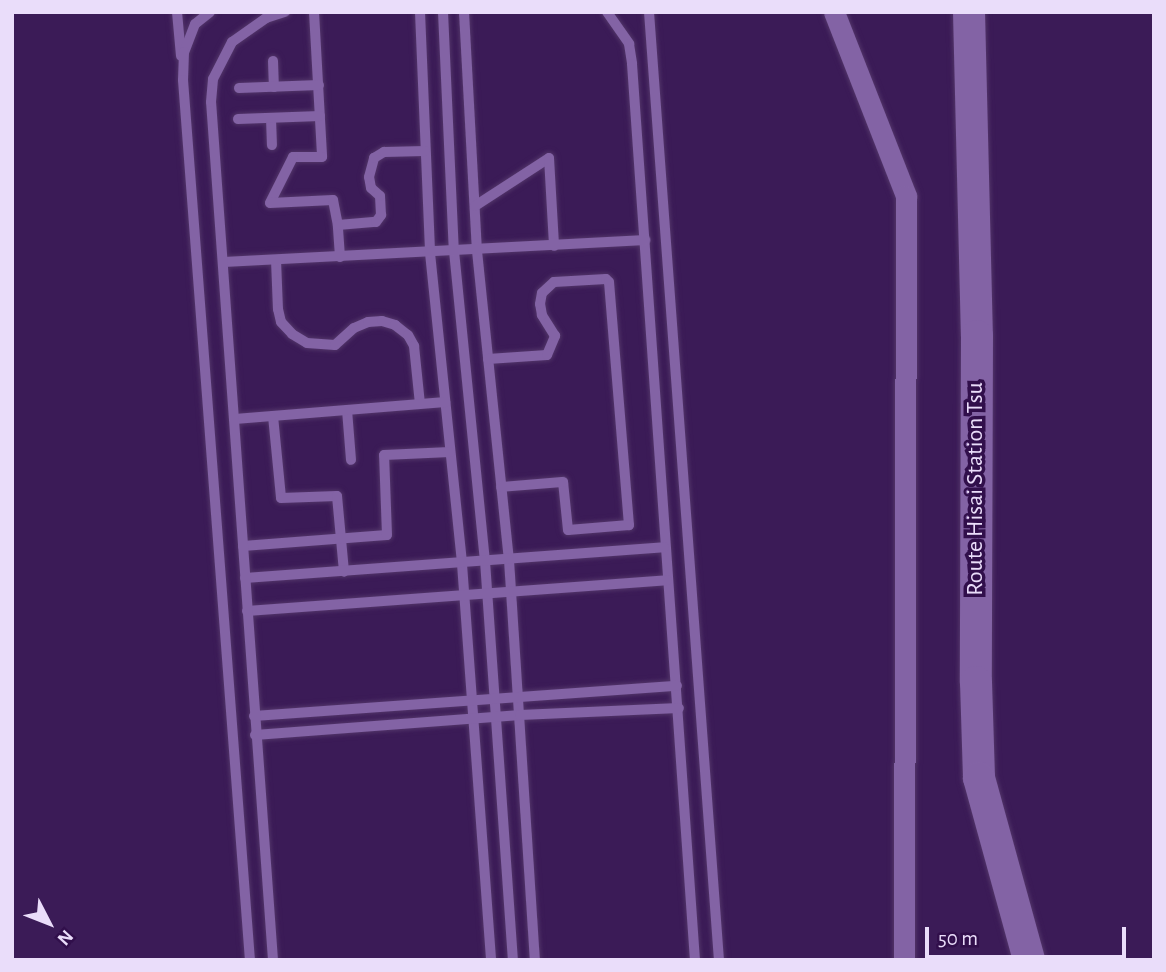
<!DOCTYPE html>
<style>
body{margin:0}
#map{position:relative;width:1166px;height:972px;overflow:hidden;background:#3b1b57;font-family:"Alegreya Sans",sans-serif}
div>[style]{position:absolute}
.roads{filter:drop-shadow(0 0 2px #523569) drop-shadow(0 0 2px #523569)}
.service>*{height:10px;margin:-5px;padding:0 5px;transform-origin:5px;border-radius:5px;background:#8363a5}
.minor>*{height:21px;margin:-10.5px;padding:0 10.5px;transform-origin:10.5px;border-radius:10.5px;background:#8363a5}
.secondary>*{height:32px;margin:-16px;padding:0 16px;transform-origin:16px;border-radius:16px;background:#8363a5}
span{translate:-50% -50%;white-space:nowrap;text-align:center;line-height:1.15;-webkit-text-stroke:7px #310f4b;paint-order:stroke}
.street-label{font-size:24px;color:#eaddfa}
.frame{position:absolute;inset:0;border:14px solid #eaddfa;pointer-events:none}
.north{position:absolute;left:14px;top:888px;width:70px;height:70px;-webkit-text-stroke:5px #310f4b;paint-order:stroke;rotate:132deg;font-size:19px;font-weight:700;line-height:28px;text-align:center;color:#eaddfa}
.north::after{content:'';display:block;margin:auto;width:24px;height:32px;background:#eaddfa;clip-path:polygon(50% 0,100% 100%,50% 72%,0 100%)}
.scale{position:absolute;left:925px;top:927px;width:201px;height:32px;box-sizing:border-box;border:4px solid #eaddfa;border-top:0;padding-left:9px;font-size:21px;line-height:24px;white-space:nowrap;color:#eaddfa;-webkit-text-stroke:5px #310f4b;paint-order:stroke}
</style>
<div id="map">
<div class="roads">
<div class="service">
<i style="left:177px;top:12px;width:44px;rotate:84.8deg"></i>
<i style="left:210px;top:12px;width:19px;rotate:141deg"></i>
<i style="left:195px;top:24px;width:30px;rotate:111deg"></i>
<i style="left:184px;top:52px;width:28px;rotate:92deg"></i>
<i style="left:183px;top:80px;width:883px;rotate:85.65deg"></i>
<i style="left:314px;top:12px;width:145px;rotate:86.8deg"></i>
<i style="left:322px;top:157px;width:29px;rotate:180deg"></i>
<i style="left:293px;top:157px;width:51px;rotate:116.6deg"></i>
<i style="left:270px;top:203px;width:63px;rotate:-2.7deg"></i>
<i style="left:333px;top:200px;width:25px;rotate:79deg"></i>
<i style="left:420px;top:12px;width:241px;rotate:87.6deg"></i>
<i style="left:430px;top:253px;width:313px;rotate:84.1deg"></i>
<i style="left:462px;top:564px;width:397px;rotate:85.8deg"></i>
<i style="left:443px;top:12px;width:239px;rotate:87.4deg"></i>
<i style="left:454px;top:251px;width:312px;rotate:84.3deg"></i>
<i style="left:485px;top:561px;width:400px;rotate:86deg"></i>
<i style="left:464px;top:12px;width:239px;rotate:86.9deg"></i>
<i style="left:477px;top:251px;width:311px;rotate:84.1deg"></i>
<i style="left:509px;top:560px;width:401px;rotate:86.3deg"></i>
<i style="left:607px;top:12px;width:39px;rotate:55deg"></i>
<i style="left:629px;top:44px;width:20px;rotate:81deg"></i>
<i style="left:632px;top:64px;width:898px;rotate:85.98deg"></i>
<i style="left:649px;top:12px;width:951px;rotate:85.78deg"></i>
<i style="left:273px;top:61px;width:26px;rotate:88deg"></i>
<i style="left:239px;top:88px;width:80px;rotate:-2.1deg"></i>
<i style="left:271px;top:118px;width:27px;rotate:88deg"></i>
<i style="left:238px;top:119px;width:82px;rotate:-2.1deg"></i>
<i style="left:475px;top:206px;width:88px;rotate:-33deg"></i>
<i style="left:549px;top:158px;width:88px;rotate:86.7deg"></i>
<i style="left:340px;top:257px;width:32px;rotate:-94deg"></i>
<i style="left:338px;top:225px;width:38px;rotate:-5deg"></i>
<i style="left:376px;top:222px;width:9px;rotate:-54deg"></i>
<i style="left:381px;top:215px;width:19px;rotate:-93deg"></i>
<i style="left:380px;top:196px;width:12px;rotate:-138deg"></i>
<i style="left:371px;top:188px;width:11px;rotate:-100deg"></i>
<i style="left:369px;top:177px;width:20px;rotate:-75deg"></i>
<i style="left:374px;top:158px;width:12px;rotate:-31deg"></i>
<i style="left:384px;top:152px;width:41px;rotate:-1.4deg"></i>
<i style="left:276px;top:260px;width:49px;rotate:87.7deg"></i>
<i style="left:278px;top:309px;width:13px;rotate:77deg"></i>
<i style="left:281px;top:322px;width:16px;rotate:47deg"></i>
<i style="left:292px;top:334px;width:17px;rotate:31deg"></i>
<i style="left:307px;top:343px;width:28px;rotate:4deg"></i>
<i style="left:335px;top:345px;width:25px;rotate:-42deg"></i>
<i style="left:354px;top:328px;width:15px;rotate:-23deg"></i>
<i style="left:368px;top:322px;width:14px;rotate:-4deg"></i>
<i style="left:382px;top:321px;width:14px;rotate:17deg"></i>
<i style="left:395px;top:325px;width:16px;rotate:38deg"></i>
<i style="left:408px;top:335px;width:13px;rotate:61deg"></i>
<i style="left:414px;top:346px;width:58px;rotate:84.1deg"></i>
<i style="left:224px;top:262px;width:422px;rotate:-3deg"></i>
<i style="left:488px;top:359px;width:59px;rotate:-3.9deg"></i>
<i style="left:547px;top:355px;width:21px;rotate:-67deg"></i>
<i style="left:555px;top:336px;width:25px;rotate:-122deg"></i>
<i style="left:542px;top:315px;width:11px;rotate:-100deg"></i>
<i style="left:540px;top:304px;width:11px;rotate:-80deg"></i>
<i style="left:542px;top:293px;width:16px;rotate:-43deg"></i>
<i style="left:554px;top:282px;width:52px;rotate:-3.3deg"></i>
<i style="left:606px;top:279px;width:4px;rotate:45deg"></i>
<i style="left:609px;top:282px;width:244px;rotate:85.3deg"></i>
<i style="left:629px;top:525px;width:61px;rotate:175.3deg"></i>
<i style="left:568px;top:530px;width:48px;rotate:-95.9deg"></i>
<i style="left:563px;top:482px;width:62px;rotate:175.4deg"></i>
<i style="left:347px;top:410px;width:50px;rotate:85.4deg"></i>
<i style="left:273px;top:416px;width:82px;rotate:84.4deg"></i>
<i style="left:281px;top:498px;width:56px;rotate:-2deg"></i>
<i style="left:337px;top:496px;width:76px;rotate:84.7deg"></i>
<i style="left:235px;top:419px;width:211px;rotate:-4.6deg"></i>
<i style="left:243px;top:546px;width:144px;rotate:-4.4deg"></i>
<i style="left:387px;top:535px;width:80px;rotate:-92.1deg"></i>
<i style="left:384px;top:455px;width:66px;rotate:-2.6deg"></i>
<i style="left:245px;top:578px;width:420px;rotate:-4.2deg"></i>
<i style="left:247px;top:611px;width:421px;rotate:-4.2deg"></i>
<i style="left:254px;top:716px;width:424px;rotate:-4.1deg"></i>
<i style="left:255px;top:735px;width:266px;rotate:-4.3deg"></i>
<i style="left:520px;top:715px;width:159px;rotate:-2.5deg"></i>
<i style="left:273px;top:960px;width:860px;rotate:-94.13deg"></i>
<i style="left:211px;top:102px;width:23px;rotate:-85deg"></i>
<i style="left:213px;top:79px;width:42px;rotate:-62.8deg"></i>
<i style="left:232px;top:42px;width:42px;rotate:-35.2deg"></i>
<i style="left:266px;top:18px;width:20px;rotate:-18deg"></i>
</div>
<div class="minor">
<i style="left:834px;top:12px;width:198px;rotate:68.6deg"></i>
<i style="left:906px;top:196px;width:764px;rotate:90.15deg"></i>
</div>
<div class="secondary">
<i style="left:969px;top:12px;width:324px;rotate:88.6deg"></i>
<i style="left:977px;top:336px;width:346px;rotate:90.2deg"></i>
<i style="left:976px;top:682px;width:96px;rotate:88.2deg"></i>
<i style="left:979px;top:778px;width:189px;rotate:74.6deg"></i>
</div>
</div>
<div class="street-label">
<span style="left:976px;top:489px;rotate:-90deg">Route Hisai Station Tsu</span>
</div>
<div class="frame"></div>
<div class="north">N</div>
<div class="scale">50 m</div>
</div>
